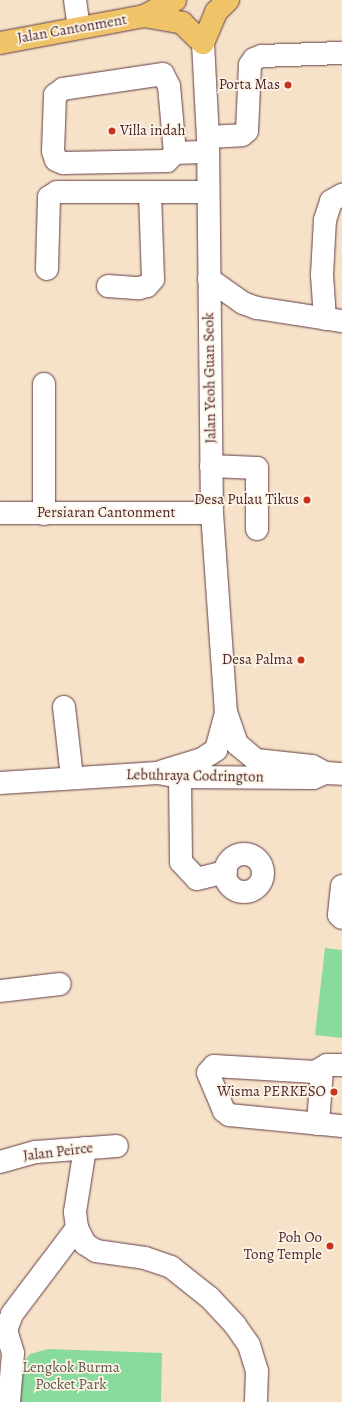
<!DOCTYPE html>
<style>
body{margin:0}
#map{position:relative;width:342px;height:1402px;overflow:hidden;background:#f6e2c9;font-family:Alegreya,serif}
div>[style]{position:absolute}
.green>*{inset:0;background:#88db9d}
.roads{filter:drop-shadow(0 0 1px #643c43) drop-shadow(0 0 1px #643c43)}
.minor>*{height:22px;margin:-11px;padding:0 11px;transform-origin:11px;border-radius:11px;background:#fff}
.minor>.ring{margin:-11px;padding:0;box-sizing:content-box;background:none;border:22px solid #fff;border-radius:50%}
.major>*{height:22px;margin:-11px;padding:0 11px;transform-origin:11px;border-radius:11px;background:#efc469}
.dots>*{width:11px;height:11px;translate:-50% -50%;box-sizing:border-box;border:2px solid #fcf5e5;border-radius:50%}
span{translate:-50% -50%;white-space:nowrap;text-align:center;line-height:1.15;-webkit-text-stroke:3.5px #fcf5e5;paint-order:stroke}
.street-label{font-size:15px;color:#4a1f2b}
.poi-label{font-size:15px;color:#4a1f2b}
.right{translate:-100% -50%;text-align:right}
.left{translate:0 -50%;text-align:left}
.park-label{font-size:15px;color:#5d574d}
</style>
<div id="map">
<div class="green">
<i style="clip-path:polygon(325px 948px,342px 950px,342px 1038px,315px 1035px)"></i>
<i style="clip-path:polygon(48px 1349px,162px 1353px,161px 1402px,15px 1402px,17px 1370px,30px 1354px)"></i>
</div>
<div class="roads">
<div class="minor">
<i style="left:75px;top:0;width:28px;rotate:82deg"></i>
<i style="left:203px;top:43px;width:94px;rotate:87deg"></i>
<i style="left:208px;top:137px;width:376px;rotate:89.4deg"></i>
<i style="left:212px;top:513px;width:199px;rotate:86deg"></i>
<i style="left:226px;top:712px;width:34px;rotate:71deg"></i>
<i style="left:237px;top:744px;width:25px;rotate:40deg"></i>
<i style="left:256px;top:760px;width:56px;rotate:6.1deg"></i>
<i style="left:312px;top:766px;width:15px;rotate:28deg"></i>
<i style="left:208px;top:137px;width:34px;rotate:-3deg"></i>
<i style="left:242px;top:135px;width:6px;rotate:-39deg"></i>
<i style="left:247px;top:131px;width:66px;rotate:-87.4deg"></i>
<i style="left:250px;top:65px;width:7px;rotate:-56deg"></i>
<i style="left:254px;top:59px;width:9px;rotate:-21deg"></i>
<i style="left:262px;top:56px;width:79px;rotate:-2.2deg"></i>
<i style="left:175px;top:153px;width:67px;rotate:-95.1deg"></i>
<i style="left:169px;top:86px;width:13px;rotate:-117deg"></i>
<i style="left:163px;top:74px;width:101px;rotate:171.5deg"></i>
<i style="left:63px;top:89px;width:10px;rotate:143deg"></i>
<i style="left:55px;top:95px;width:56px;rotate:92deg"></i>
<i style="left:53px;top:151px;width:9px;rotate:72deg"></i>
<i style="left:56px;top:160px;width:8px;rotate:23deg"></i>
<i style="left:63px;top:163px;width:104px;rotate:-1.1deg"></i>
<i style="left:167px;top:161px;width:11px;rotate:-45deg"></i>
<i style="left:175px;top:153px;width:33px;rotate:-2deg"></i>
<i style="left:47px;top:269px;width:72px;rotate:-88.4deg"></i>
<i style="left:49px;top:197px;width:9px;rotate:-32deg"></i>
<i style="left:57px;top:192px;width:151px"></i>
<i style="left:209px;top:279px;width:42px;rotate:35.2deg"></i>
<i style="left:243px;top:303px;width:15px;rotate:20deg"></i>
<i style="left:257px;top:308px;width:86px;rotate:8.7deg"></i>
<i style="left:108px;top:286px;width:31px;rotate:4deg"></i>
<i style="left:139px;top:288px;width:8px;rotate:-14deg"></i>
<i style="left:147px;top:286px;width:9px;rotate:-49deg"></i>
<i style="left:153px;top:279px;width:86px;rotate:-92deg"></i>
<i style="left:325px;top:319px;width:44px;rotate:-93.9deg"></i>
<i style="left:322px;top:275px;width:55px;rotate:-86.9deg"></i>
<i style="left:325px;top:220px;width:20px;rotate:-72deg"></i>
<i style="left:331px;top:201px;width:13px;rotate:-29deg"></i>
<i style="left:44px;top:384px;width:130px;rotate:90deg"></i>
<i style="left:211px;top:466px;width:46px;rotate:2.5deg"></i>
<i style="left:257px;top:468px;width:61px;rotate:90deg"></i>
<i style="left:0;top:513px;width:212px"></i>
<i style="left:64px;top:707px;width:70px;rotate:83.5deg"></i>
<i style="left:163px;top:771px;width:41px;rotate:-17.1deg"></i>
<i style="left:202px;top:759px;width:17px;rotate:-33deg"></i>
<i style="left:216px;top:750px;width:38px;rotate:-75deg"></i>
<i style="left:180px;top:777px;width:85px;rotate:89.3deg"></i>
<i style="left:181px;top:862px;width:23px;rotate:47deg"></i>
<i style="left:197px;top:879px;width:30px;rotate:-14deg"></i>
<i style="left:0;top:783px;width:158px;rotate:-3.6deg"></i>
<i style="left:158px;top:773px;width:22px;rotate:10deg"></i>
<i style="left:180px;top:777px;width:133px;rotate:0.4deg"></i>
<i style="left:313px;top:778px;width:13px;rotate:-23deg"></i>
<i style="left:325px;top:773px;width:17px;rotate:3deg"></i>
<i class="ring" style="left:225px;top:854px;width:16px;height:16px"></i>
<i style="left:342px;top:886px;width:29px;rotate:96deg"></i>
<i style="left:339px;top:915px;width:4px;rotate:45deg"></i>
<i style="left:0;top:991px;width:60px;rotate:-6.7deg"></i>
<i style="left:342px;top:1065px;width:15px;rotate:180deg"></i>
<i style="left:327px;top:1065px;width:14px;rotate:150deg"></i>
<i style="left:315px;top:1072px;width:101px;rotate:-176.6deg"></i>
<i style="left:214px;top:1066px;width:9px;rotate:131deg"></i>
<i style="left:208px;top:1073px;width:41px;rotate:67.2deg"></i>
<i style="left:224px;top:1111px;width:6px;rotate:39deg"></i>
<i style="left:229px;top:1115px;width:114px;rotate:5.6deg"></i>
<i style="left:318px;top:1124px;width:54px;rotate:-85.8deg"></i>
<i style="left:85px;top:1148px;width:65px;rotate:98.9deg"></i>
<i style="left:75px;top:1212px;width:16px;rotate:83deg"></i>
<i style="left:77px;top:1228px;width:18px;rotate:63deg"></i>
<i style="left:85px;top:1244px;width:13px;rotate:32deg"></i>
<i style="left:96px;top:1251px;width:49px;rotate:8.1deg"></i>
<i style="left:145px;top:1258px;width:28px;rotate:19deg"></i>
<i style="left:171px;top:1267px;width:50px;rotate:38.5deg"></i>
<i style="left:210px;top:1298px;width:37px;rotate:47deg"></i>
<i style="left:235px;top:1325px;width:24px;rotate:55deg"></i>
<i style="left:249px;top:1345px;width:27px;rotate:73deg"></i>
<i style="left:257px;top:1371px;width:31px;rotate:92deg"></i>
<i style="left:0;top:1162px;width:37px;rotate:-16deg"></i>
<i style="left:36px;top:1152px;width:81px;rotate:-4.2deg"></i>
<i style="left:9px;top:1402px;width:49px;rotate:-85.3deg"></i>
<i style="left:13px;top:1353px;width:24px;rotate:-107deg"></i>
<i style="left:6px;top:1330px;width:17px;rotate:-69deg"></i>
<i style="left:12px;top:1314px;width:108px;rotate:-52.9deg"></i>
</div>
<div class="major">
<i style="left:144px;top:16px;width:35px;rotate:-27deg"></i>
<i style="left:0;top:43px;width:147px;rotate:-10.6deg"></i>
<i style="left:144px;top:16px;width:39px;rotate:10deg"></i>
<i style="left:182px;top:23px;width:29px;rotate:44deg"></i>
<i style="left:203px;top:43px;width:34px;rotate:-67deg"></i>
<i style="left:216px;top:12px;width:17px;rotate:-45deg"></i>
</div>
</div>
<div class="dots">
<i style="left:288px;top:85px;background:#c8321e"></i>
<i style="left:112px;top:131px;background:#c8321e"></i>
<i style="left:307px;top:500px;background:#c8321e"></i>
<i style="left:301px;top:660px;background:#c8321e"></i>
<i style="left:334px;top:1092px;background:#c8321e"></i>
<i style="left:330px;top:1246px;background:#c8321e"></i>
</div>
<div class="street-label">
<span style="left:72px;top:29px;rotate:-10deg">Jalan Cantonment</span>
<span style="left:210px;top:378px;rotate:-91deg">Jalan Yeoh Guan Seok</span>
<span style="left:106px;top:513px">Persiaran Cantonment</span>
<span style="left:195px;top:776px;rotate:1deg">Lebuhraya Codrington</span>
<span style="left:58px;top:1152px;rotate:-7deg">Jalan Peirce</span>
</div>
<div class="poi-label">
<span class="right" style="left:280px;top:85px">Porta Mas</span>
<span class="left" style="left:120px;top:131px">Villa indah</span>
<span class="right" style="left:299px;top:500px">Desa Pulau Tikus</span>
<span class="right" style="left:293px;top:660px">Desa Palma</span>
<span class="right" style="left:326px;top:1092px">Wisma PERKESO</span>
<span class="right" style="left:322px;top:1246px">Poh Oo<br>Tong Temple</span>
</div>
<div class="park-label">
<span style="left:71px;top:1376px">Lengkok Burma<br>Pocket Park</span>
</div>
</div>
